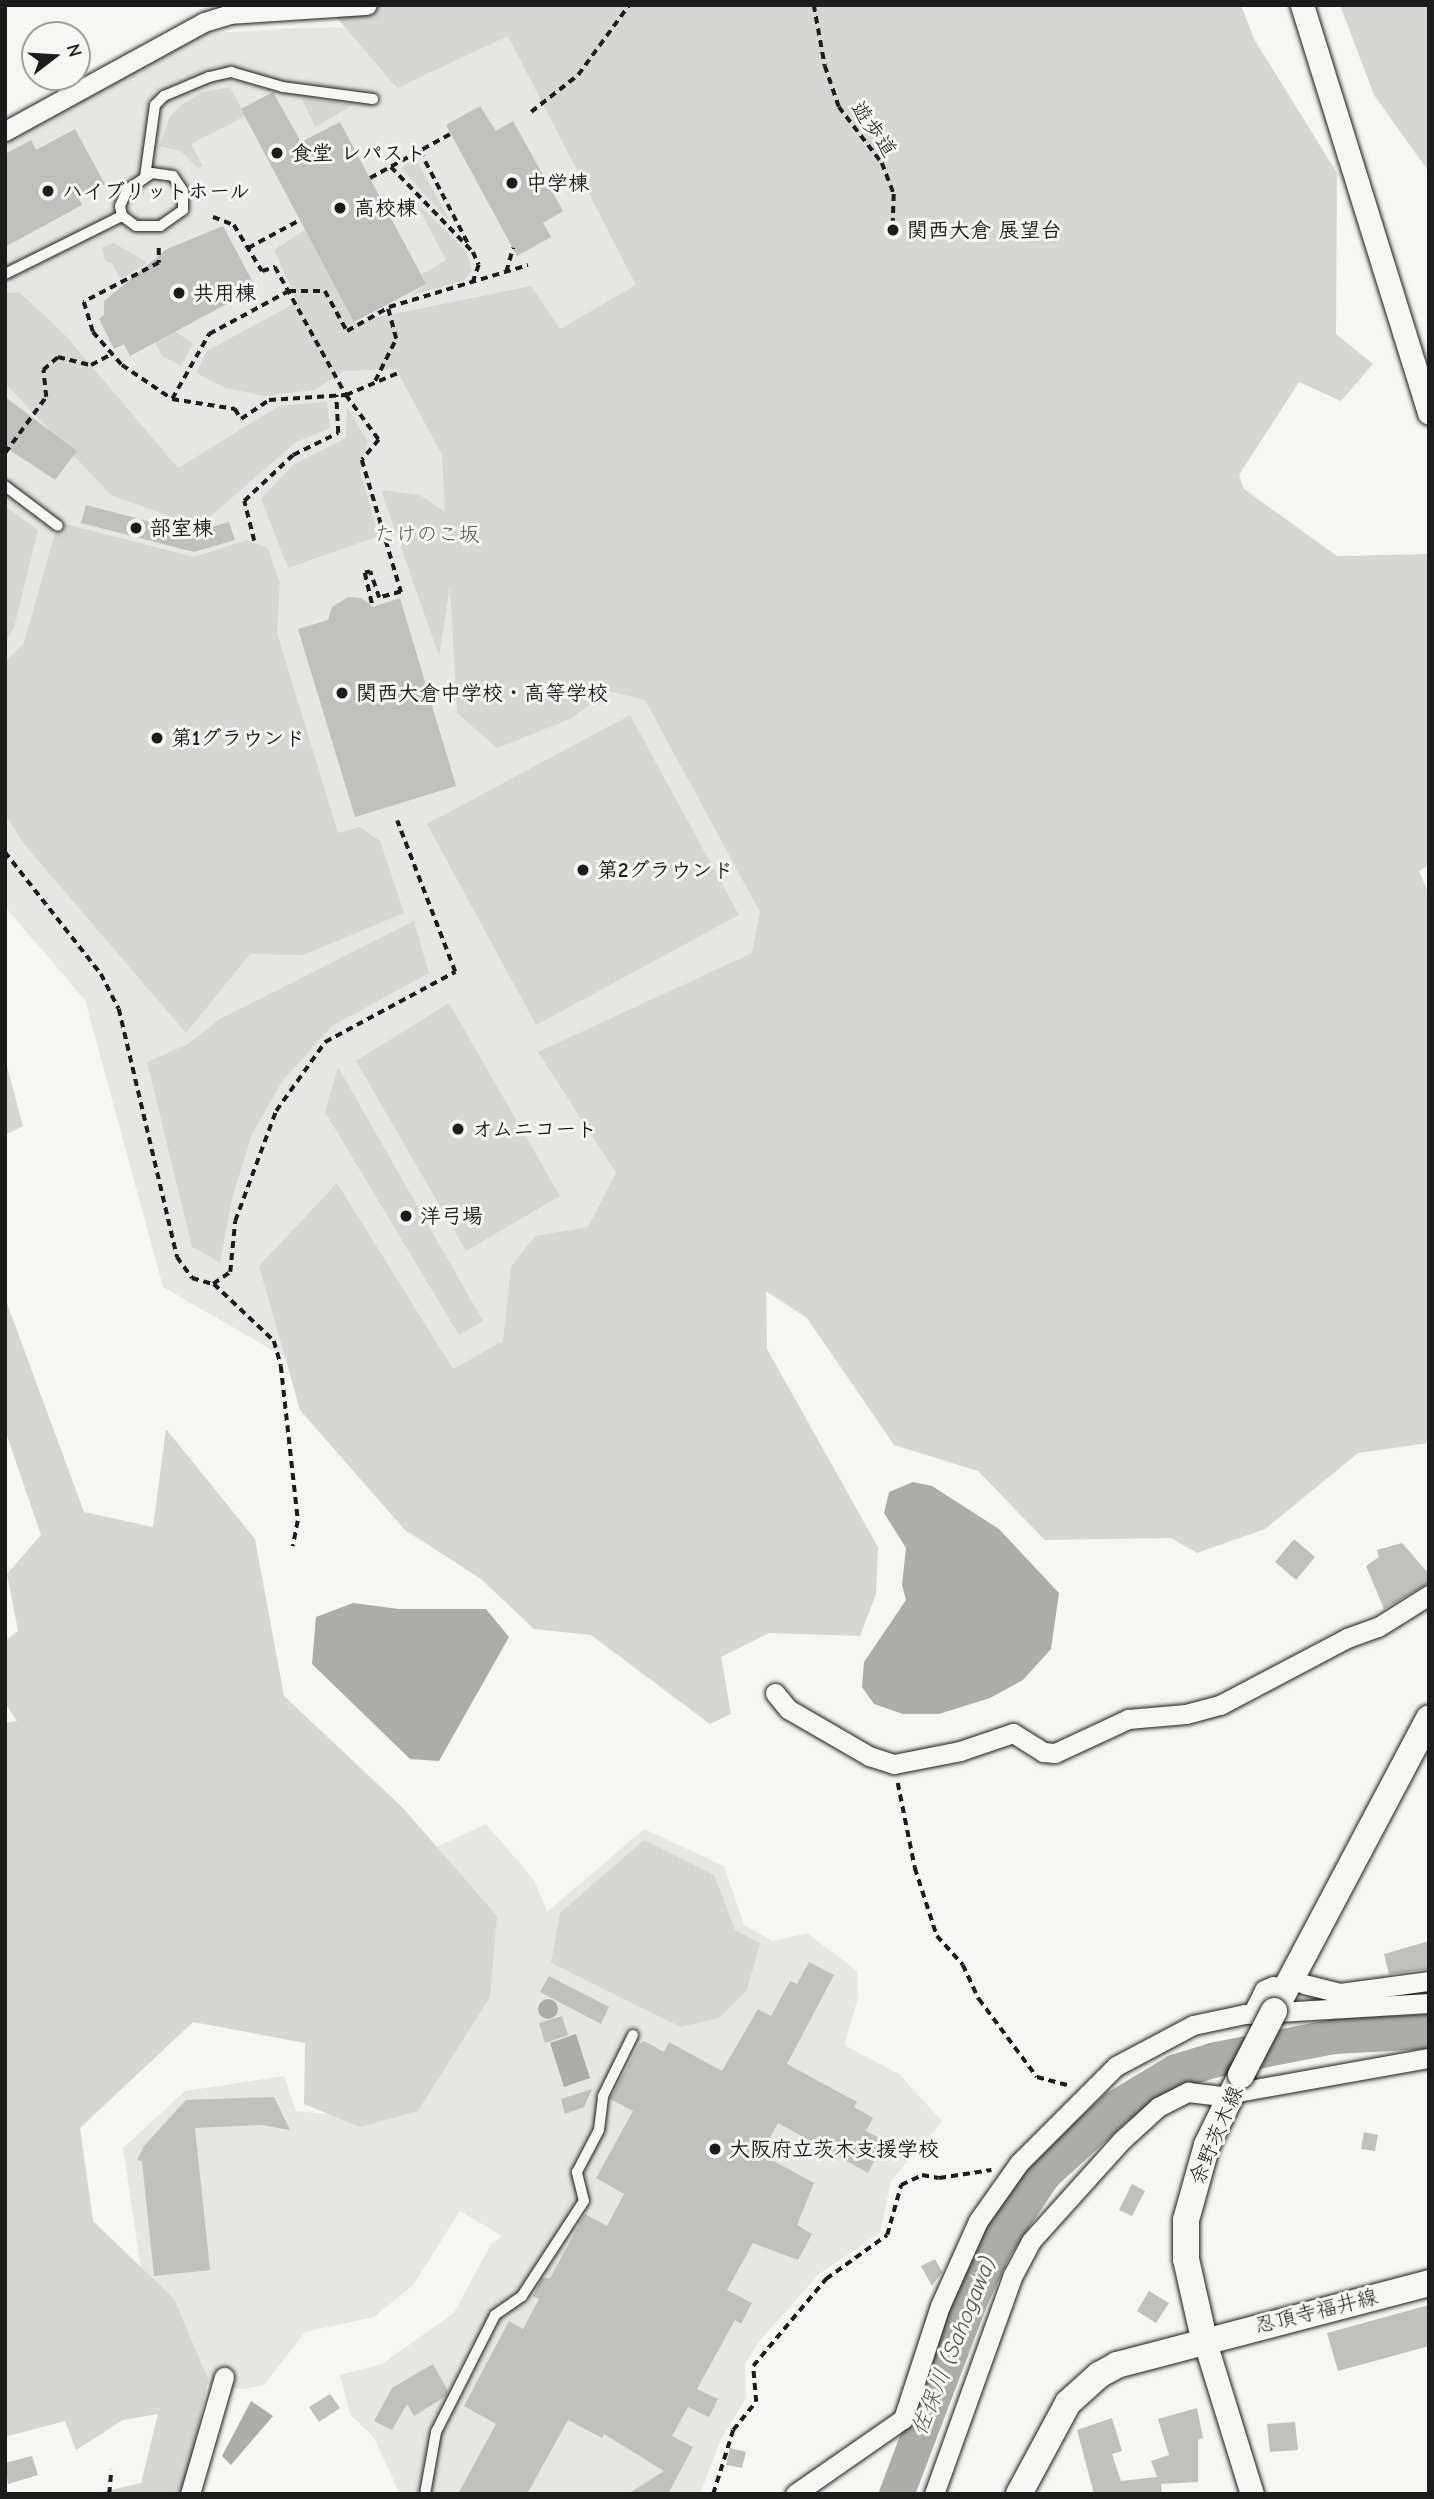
<!DOCTYPE html>
<meta charset="utf-8">
<style>
body{margin:0}
#map{position:relative;width:1434px;height:2499px;overflow:hidden;background:#f6f6f2;font-family:"Comic Neue","Klee One",sans-serif}
div>[style]{position:absolute}
.built>*{inset:0;background:#e6e6e2}
.green>*{inset:0;background:#d6d6d2}
.water>*{inset:0;background:#acaca9}
.round{border-radius:50%}
.river>*{height:35px;margin:-17.5px;padding:0 17.5px;transform-origin:17.5px;border-radius:17.5px;background:#acaca9}
.building>*{inset:0;background:#c0c0bd}
.path>*{height:3.5px;margin-top:-1.75px;transform-origin:0;background:repeating-linear-gradient(90deg,#1c1c1c 0 7px,transparent 0 12px)}
.roads{filter:drop-shadow(0 0 2px #1c1c1c) drop-shadow(0 0 2px #1c1c1c)}
.service>*{height:10px;margin:-5px;padding:0 5px;transform-origin:5px;border-radius:5px;background:#f6f6f2}
.minor>*{height:19px;margin:-9.5px;padding:0 9.5px;transform-origin:9.5px;border-radius:9.5px;background:#f6f6f2}
.tertiary>*{height:23px;margin:-11.5px;padding:0 11.5px;transform-origin:11.5px;border-radius:11.5px;background:#f6f6f2}
.secondary>*{height:26px;margin:-13px;padding:0 13px;transform-origin:13px;border-radius:13px;background:#f6f6f2}
.bridges{filter:drop-shadow(0 0 2px #1c1c1c) drop-shadow(0 0 2px #1c1c1c)}
.secondary-bridge>*{height:26px;margin:-13px;padding:0 13px;transform-origin:13px;border-radius:13px;background:#f6f6f2}
.dots>*{width:19px;height:19px;translate:-50% -50%;box-sizing:border-box;border:4px solid #f6f6f2;border-radius:50%}
span{translate:-50% -50%;white-space:nowrap;text-align:center;line-height:1.15;-webkit-text-stroke:6px #f6f6f2;paint-order:stroke}
.street-label{font-size:21px;color:#1c1c1c}
.poi-label{font-size:21px;color:#1c1c1c;font-weight:700}
.left{translate:0 -50%;text-align:left}
.park-label{font-size:21px;color:#545453}
.water-label{font-size:23px;color:#565654;font-style:italic}
.frame{position:absolute;inset:0;border:7px solid #1c1c1c;pointer-events:none}
.north{position:absolute;left:21px;top:21px;width:70px;height:70px;box-sizing:border-box;background:#f6f6f2;border:2px solid #9f9f9c;border-radius:50%;rotate:73deg;font-size:19px;font-weight:700;line-height:28px;text-align:center;color:#1c1c1c}
.north::after{content:'';display:block;margin:auto;width:24px;height:32px;background:#1c1c1c;clip-path:polygon(50% 0,100% 100%,50% 72%,0 100%)}
</style>
<div id="map">
<div class="built">
<i style="clip-path:polygon(555px 25px,693px 317px,865px 1063px,446px 1450px,163px 1287px,85px 1000px,5px 907px,5px 140px,201px 34px,298px 28px)"></i>
<i style="clip-path:polygon(486px 1824px,534px 1880px,547px 1912px,644px 1829px,724px 1866px,744px 1925px,773px 1941px,807px 1933px,857px 1971px,858px 1998px,844px 2045px,899px 2074px,942px 2121px,891px 2181px,880px 2233px,819px 2274px,760px 2340px,745px 2364px,746px 2398px,720px 2441px,700px 2494px,400px 2494px,374px 2438px,350px 2414px,340px 2375px,382px 2364px,454px 2313px,491px 2244px,502px 2236px,460px 2211px,413px 2285px,374px 2317px,305px 2332px,264px 2385px,243px 2389px,192px 2383px,144px 2289px,123px 2148px,185px 2091px,284px 2076px,296px 2111px,358px 2117px,430px 1850px)"></i>
</div>
<div class="green">
<i style="clip-path:polygon(326px 5px,1241px 5px,1254px 39px,1337px 173px,1336px 334px,1373px 364px,1341px 401px,1299px 382px,1239px 475px,1244px 489px,1337px 556px,1429px 554px,1429px 865px,1419px 871px,1429px 894px,1429px 1443px,1358px 1453px,1265px 1529px,1197px 1553px,1171px 1538px,1045px 1540px,978px 1471px,894px 1445px,807px 1318px,766px 1291px,767px 1349px,878px 1547px,876px 1594px,860px 1636px,769px 1633px,721px 1657px,731px 1714px,710px 1724px,591px 1635px,534px 1629px,481px 1579px,405px 1530px,300px 1410px,259px 1266px,337px 1183px,453px 1369px,503px 1341px,511px 1267px,535px 1236px,588px 1227px,616px 1173px,538px 1052px,752px 953px,760px 912px,645px 700px,609px 691px,570px 719px,497px 748px,457px 713px,450px 587px,439px 656px,381px 490px,420px 495px,445px 512px,442px 455px,396px 369px,345px 371px,314px 390px,264px 396px,226px 388px,196px 373px,207px 351px,297px 302px,274px 250px,305px 230px,355px 322px,531px 286px,560px 329px,636px 285px,508px 36px,397px 88px)"></i>
<i style="clip-path:polygon(1340px 5px,1429px 5px,1429px 172px,1374px 95px)"></i>
<i style="clip-path:polygon(230px 87px,245px 116px,191px 144px,203px 166px,198px 168px,181px 151px,159px 146px,170px 117px,180px 106px,203px 92px)"></i>
<i style="clip-path:polygon(302px 99px,350px 104px,351px 106px,315px 127px)"></i>
<i style="clip-path:polygon(416px 159px,451px 223px,401px 168px)"></i>
<i style="clip-path:polygon(415px 201px,466px 251px,472px 270px,463px 281px,411px 295px,426px 284px,421px 275px,446px 260px)"></i>
<i style="clip-path:polygon(114px 243px,145px 261px,146px 264px,120px 279px,112px 263px,105px 261px,102px 247px)"></i>
<i style="clip-path:polygon(19px 292px,65px 335px,178px 468px,279px 406px,327px 402px,330px 428px,296px 442px,206px 520px,180px 520px,111px 495px,5px 383px,5px 293px)"></i>
<i style="clip-path:polygon(175px 331px,193px 344px,181px 366px,162px 356px,155px 342px)"></i>
<i style="clip-path:polygon(347px 407px,368px 442px,360px 472px,379px 536px,288px 568px,261px 499px,293px 465px,346px 438px)"></i>
<i style="clip-path:polygon(5px 506px,38px 530px,14px 628px,5px 642px)"></i>
<i style="clip-path:polygon(58px 522px,194px 557px,247px 540px,268px 548px,280px 583px,277px 633px,338px 833px,360px 827px,380px 841px,404px 913px,303px 955px,250px 954px,186px 1033px,24px 844px,5px 814px,5px 662px,24px 643px)"></i>
<i style="clip-path:polygon(630px 715px,739px 915px,536px 1025px,427px 824px)"></i>
<i style="clip-path:polygon(414px 921px,429px 973px,332px 1026px,283px 1080px,252px 1134px,233px 1195px,220px 1262px,192px 1247px,147px 1062px,188px 1044px,220px 1019px)"></i>
<i style="clip-path:polygon(449px 1003px,560px 1196px,466px 1251px,356px 1061px)"></i>
<i style="clip-path:polygon(5px 1059px,23px 1126px,5px 1135px)"></i>
<i style="clip-path:polygon(338px 1067px,483px 1321px,459px 1335px,325px 1112px)"></i>
<i style="clip-path:polygon(5px 1298px,84px 1512px,153px 1527px,166px 1429px,255px 1539px,284px 1696px,402px 1807px,497px 1916px,490px 1997px,418px 2111px,360px 2127px,304px 2104px,305px 2043px,193px 2022px,80px 2128px,93px 2221px,174px 2299px,208px 2379px,185px 2494px,93px 2494px,141px 2483px,158px 2414px,123px 2420px,76px 2450px,65px 2421px,5px 2437px,5px 1723px,17px 1721px,5px 1703px,5px 1641px,18px 1631px,7px 1574px,41px 1535px,5px 1430px)"></i>
<i style="clip-path:polygon(644px 1840px,714px 1875px,735px 1930px,760px 1943px,747px 1990px,719px 2018px,681px 2027px,551px 1963px,560px 1913px)"></i>
</div>
<div class="water">
<i style="clip-path:polygon(913px 1482px,932px 1486px,999px 1529px,1059px 1593px,1051px 1649px,1023px 1680px,990px 1698px,939px 1714px,903px 1714px,874px 1704px,862px 1687px,864px 1662px,906px 1600px,902px 1585px,906px 1548px,884px 1513px,889px 1492px)"></i>
<i style="clip-path:polygon(353px 1603px,399px 1609px,486px 1609px,509px 1637px,439px 1761px,410px 1759px,312px 1664px,316px 1617px)"></i>
<i class="round" style="left:538px;top:1999px;width:20px;height:20px"></i>
<i style="clip-path:polygon(576px 2034px,590px 2078px,564px 2087px,550px 2043px)"></i>
<i style="clip-path:polygon(251px 2401px,273px 2416px,231px 2465px,222px 2456px)"></i>
</div>
<div class="river">
<i style="left:896px;top:2494px;width:203px;rotate:-69.2deg"></i>
<i style="left:968px;top:2304px;width:63px;rotate:-65.5deg"></i>
<i style="left:994px;top:2247px;width:89px;rotate:-56deg"></i>
<i style="left:1044px;top:2173px;width:98px;rotate:-42.5deg"></i>
<i style="left:1116px;top:2107px;width:70px;rotate:-31deg"></i>
<i style="left:1176px;top:2071px;width:37px;rotate:-17deg"></i>
<i style="left:1211px;top:2060px;width:124px;rotate:-11.1deg"></i>
<i style="left:1333px;top:2036px;width:96px;rotate:-3deg"></i>
</div>
<div class="building">
<i style="clip-path:polygon(273px 92px,301px 142px,340px 122px,426px 284px,354px 322px,241px 109px)"></i>
<i style="clip-path:polygon(480px 106px,496px 131px,513px 121px,563px 211px,543px 223px,551px 237px,517px 256px,446px 125px)"></i>
<i style="clip-path:polygon(75px 129px,105px 184px,79px 198px,82px 205px,5px 247px,5px 154px,31px 140px,36px 150px)"></i>
<i style="clip-path:polygon(223px 226px,256px 288px,130px 356px,124px 344px,114px 349px,99px 319px,104px 315px,104px 301px,167px 249px)"></i>
<i style="clip-path:polygon(5px 397px,77px 451px,55px 480px,5px 447px)"></i>
<i style="clip-path:polygon(86px 505px,192px 533px,229px 522px,235px 540px,194px 552px,81px 523px)"></i>
<i style="clip-path:polygon(348px 597px,361px 598px,373px 607px,400px 598px,456px 786px,355px 817px,298px 629px,328px 620px,332px 607px)"></i>
<i style="clip-path:polygon(1294px 1539px,1315px 1557px,1296px 1580px,1275px 1562px)"></i>
<i style="clip-path:polygon(1402px 1543px,1429px 1574px,1429px 1583px,1384px 1609px,1366px 1566px,1379px 1557px,1377px 1550px)"></i>
<i style="clip-path:polygon(1429px 1941px,1429px 1969px,1389px 1974px,1384px 1954px)"></i>
<i style="clip-path:polygon(809px 1962px,834px 1975px,787px 2064px,857px 2102px,854px 2107px,873px 2118px,866px 2131px,885px 2141px,868px 2173px,778px 2123px,761px 2154px,814px 2183px,797px 2225px,812px 2234px,798px 2260px,753px 2243px,727px 2290px,752px 2303px,741px 2324px,735px 2320px,697px 2389px,718px 2399px,709px 2417px,688px 2407px,672px 2436px,693px 2447px,668px 2494px,628px 2494px,664px 2471px,604px 2434px,602px 2438px,568px 2420px,527px 2494px,458px 2494px,496px 2424px,464px 2406px,509px 2321px,523px 2329px,539px 2299px,533px 2296px,542px 2278px,550px 2278px,585px 2214px,607px 2226px,624px 2194px,596px 2178px,633px 2111px,610px 2099px,639px 2045px,644px 2041px,664px 2052px,669px 2042px,722px 2071px,758px 2009px,771px 2016px,790px 1981px,797px 1984px)"></i>
<i style="clip-path:polygon(549px 1976px,609px 2007px,601px 2024px,540px 1992px)"></i>
<i style="clip-path:polygon(562px 2016px,568px 2035px,545px 2043px,539px 2023px)"></i>
<i style="clip-path:polygon(592px 2089px,584px 2107px,565px 2114px,561px 2099px)"></i>
<i style="clip-path:polygon(274px 2097px,290px 2130px,261px 2125px,195px 2128px,210px 2270px,154px 2276px,142px 2161px,137px 2160px,144px 2146px,186px 2100px)"></i>
<i style="clip-path:polygon(1364px 2132px,1378px 2135px,1375px 2151px,1361px 2149px)"></i>
<i style="clip-path:polygon(1132px 2184px,1145px 2191px,1132px 2216px,1119px 2210px)"></i>
<i style="clip-path:polygon(935px 2259px,942px 2272px,932px 2286px,921px 2266px)"></i>
<i style="clip-path:polygon(1149px 2291px,1169px 2303px,1156px 2323px,1137px 2311px)"></i>
<i style="clip-path:polygon(1429px 2305px,1429px 2346px,1338px 2371px,1327px 2333px)"></i>
<i style="clip-path:polygon(433px 2364px,448px 2391px,446px 2396px,414px 2416px,407px 2404px,392px 2430px,374px 2421px,392px 2388px)"></i>
<i style="clip-path:polygon(330px 2394px,340px 2408px,319px 2422px,309px 2407px)"></i>
<i style="clip-path:polygon(1197px 2408px,1203px 2438px,1198px 2440px,1198px 2482px,1161px 2484px,1162px 2494px,1094px 2494px,1077px 2430px,1112px 2418px,1122px 2451px,1112px 2454px,1121px 2481px,1157px 2477px,1151px 2461px,1169px 2455px,1158px 2419px)"></i>
<i style="clip-path:polygon(1295px 2422px,1298px 2450px,1270px 2452px,1267px 2424px)"></i>
<i style="clip-path:polygon(730px 2448px,746px 2452px,742px 2468px,726px 2465px)"></i>
<i style="clip-path:polygon(32px 2456px,38px 2475px,8px 2484px,5px 2463px)"></i>
</div>
<div class="path">
<i style="left:814px;top:5px;width:62px;rotate:79.8deg"></i>
<i style="left:825px;top:66px;width:43px;rotate:71.1deg"></i>
<i style="left:839px;top:107px;width:71px;rotate:52.5deg"></i>
<i style="left:882px;top:163px;width:33px;rotate:69deg"></i>
<i style="left:894px;top:194px;width:36px;rotate:92deg"></i>
<i style="left:531px;top:112px;width:60px;rotate:-38.2deg"></i>
<i style="left:578px;top:75px;width:87px;rotate:-53.9deg"></i>
<i style="left:420px;top:151px;width:106px;rotate:62.5deg"></i>
<i style="left:391px;top:167px;width:118px;rotate:46deg"></i>
<i style="left:473px;top:252px;width:14px;rotate:65deg"></i>
<i style="left:479px;top:265px;width:18px;rotate:109deg"></i>
<i style="left:370px;top:178px;width:91px;rotate:-28.8deg"></i>
<i style="left:213px;top:217px;width:22px;rotate:21deg"></i>
<i style="left:234px;top:225px;width:54px;rotate:58.7deg"></i>
<i style="left:262px;top:271px;width:14px;rotate:-17deg"></i>
<i style="left:275px;top:267px;width:146px;rotate:61deg"></i>
<i style="left:346px;top:395px;width:56px;rotate:-22.9deg"></i>
<i style="left:159px;top:248px;width:15px;rotate:90deg"></i>
<i style="left:159px;top:263px;width:85px;rotate:152.5deg"></i>
<i style="left:84px;top:302px;width:31px;rotate:73deg"></i>
<i style="left:93px;top:332px;width:44px;rotate:48.7deg"></i>
<i style="left:122px;top:365px;width:60px;rotate:34.2deg"></i>
<i style="left:172px;top:399px;width:64px;rotate:9deg"></i>
<i style="left:235px;top:409px;width:12px;rotate:59deg"></i>
<i style="left:241px;top:419px;width:34px;rotate:-34deg"></i>
<i style="left:269px;top:400px;width:77px;rotate:-3.7deg"></i>
<i style="left:346px;top:395px;width:56px;rotate:53.7deg"></i>
<i style="left:379px;top:440px;width:26px;rotate:130deg"></i>
<i style="left:362px;top:460px;width:138px;rotate:73.5deg"></i>
<i style="left:401px;top:592px;width:23px;rotate:165deg"></i>
<i style="left:379px;top:598px;width:28px;rotate:-109deg"></i>
<i style="left:370px;top:572px;width:5px;rotate:169deg"></i>
<i style="left:365px;top:573px;width:35px;rotate:77deg"></i>
<i style="left:248px;top:248px;width:59px;rotate:-28.3deg"></i>
<i style="left:506px;top:272px;width:25px;rotate:-74deg"></i>
<i style="left:375px;top:381px;width:47px;rotate:-63.4deg"></i>
<i style="left:396px;top:339px;width:35px;rotate:-105deg"></i>
<i style="left:172px;top:399px;width:75px;rotate:-60.4deg"></i>
<i style="left:209px;top:334px;width:91px;rotate:-28.3deg"></i>
<i style="left:289px;top:291px;width:36px"></i>
<i style="left:325px;top:291px;width:46px;rotate:61.2deg"></i>
<i style="left:347px;top:331px;width:48px;rotate:-29.7deg"></i>
<i style="left:389px;top:307px;width:145px;rotate:-16.8deg"></i>
<i style="left:5px;top:453px;width:69px;rotate:-53.8deg"></i>
<i style="left:46px;top:397px;width:27px;rotate:-96deg"></i>
<i style="left:43px;top:370px;width:20px;rotate:-41deg"></i>
<i style="left:58px;top:357px;width:34px;rotate:14deg"></i>
<i style="left:91px;top:365px;width:24px;rotate:-28deg"></i>
<i style="left:254px;top:541px;width:41px;rotate:-104deg"></i>
<i style="left:244px;top:501px;width:67px;rotate:-43.2deg"></i>
<i style="left:293px;top:455px;width:50px;rotate:-26.1deg"></i>
<i style="left:338px;top:433px;width:38px;rotate:-93deg"></i>
<i style="left:5px;top:852px;width:155px;rotate:51.8deg"></i>
<i style="left:101px;top:974px;width:39px;rotate:63deg"></i>
<i style="left:119px;top:1009px;width:255px;rotate:76.8deg"></i>
<i style="left:177px;top:1257px;width:26px;rotate:54deg"></i>
<i style="left:192px;top:1278px;width:22px;rotate:16deg"></i>
<i style="left:213px;top:1284px;width:21px;rotate:-35deg"></i>
<i style="left:230px;top:1272px;width:51px;rotate:-84.4deg"></i>
<i style="left:235px;top:1221px;width:117px;rotate:-69.6deg"></i>
<i style="left:276px;top:1111px;width:85px;rotate:-54.6deg"></i>
<i style="left:325px;top:1042px;width:148px;rotate:-28.3deg"></i>
<i style="left:455px;top:972px;width:162px;rotate:-111deg"></i>
<i style="left:214px;top:1284px;width:83px;rotate:43.5deg"></i>
<i style="left:274px;top:1341px;width:26px;rotate:74deg"></i>
<i style="left:281px;top:1366px;width:156px;rotate:83.7deg"></i>
<i style="left:298px;top:1521px;width:26px;rotate:101deg"></i>
<i style="left:898px;top:1783px;width:87px;rotate:78.7deg"></i>
<i style="left:915px;top:1868px;width:71px;rotate:72.1deg"></i>
<i style="left:937px;top:1936px;width:39px;rotate:48deg"></i>
<i style="left:963px;top:1965px;width:38px;rotate:65deg"></i>
<i style="left:979px;top:1999px;width:97px;rotate:53.4deg"></i>
<i style="left:1037px;top:2077px;width:35px;rotate:15deg"></i>
<i style="left:109px;top:2494px;width:24px;rotate:-85deg"></i>
<i style="left:713px;top:2494px;width:67px;rotate:-72.6deg"></i>
<i style="left:733px;top:2430px;width:36px;rotate:-51deg"></i>
<i style="left:756px;top:2402px;width:36px;rotate:-95deg"></i>
<i style="left:753px;top:2366px;width:114px;rotate:-50deg"></i>
<i style="left:826px;top:2279px;width:75px;rotate:-35.8deg"></i>
<i style="left:887px;top:2235px;width:52px;rotate:-74.4deg"></i>
<i style="left:901px;top:2185px;width:23px;rotate:-25deg"></i>
<i style="left:922px;top:2175px;width:17px;rotate:10deg"></i>
<i style="left:939px;top:2178px;width:53px;rotate:-8.7deg"></i>
</div>
<div class="roads">
<div class="service">
<i style="left:152px;top:173px;width:21px;rotate:8deg"></i>
<i style="left:173px;top:176px;width:18px;rotate:56deg"></i>
<i style="left:183px;top:191px;width:19px;rotate:90deg"></i>
<i style="left:183px;top:210px;width:28px;rotate:145deg"></i>
<i style="left:160px;top:226px;width:24px;rotate:180deg"></i>
<i style="left:136px;top:226px;width:17px;rotate:-144deg"></i>
<i style="left:122px;top:216px;width:10px;rotate:-101deg"></i>
<i style="left:120px;top:206px;width:17px;rotate:-66deg"></i>
<i style="left:127px;top:190px;width:30px;rotate:-34deg"></i>
<i style="left:145px;top:177px;width:73px;rotate:-82.1deg"></i>
<i style="left:155px;top:105px;width:13px;rotate:-45deg"></i>
<i style="left:164px;top:96px;width:49px;rotate:-22.9deg"></i>
<i style="left:209px;top:77px;width:23px;rotate:-13deg"></i>
<i style="left:231px;top:72px;width:54px;rotate:16.1deg"></i>
<i style="left:283px;top:87px;width:91px;rotate:7.6deg"></i>
<i style="left:5px;top:274px;width:131px;rotate:-26.4deg"></i>
<i style="left:5px;top:486px;width:66px;rotate:37deg"></i>
<i style="left:425px;top:2494px;width:63px;rotate:-79.9deg"></i>
<i style="left:436px;top:2432px;width:131px;rotate:-63.2deg"></i>
<i style="left:495px;top:2315px;width:33px;rotate:-35deg"></i>
<i style="left:522px;top:2296px;width:113px;rotate:-56.9deg"></i>
<i style="left:584px;top:2201px;width:30px;rotate:-104deg"></i>
<i style="left:577px;top:2172px;width:47px;rotate:-62.4deg"></i>
<i style="left:599px;top:2130px;width:34px;rotate:-83deg"></i>
<i style="left:603px;top:2096px;width:68px;rotate:-63.8deg"></i>
</div>
<div class="minor">
<i style="left:5px;top:131px;width:227px;rotate:-28.7deg"></i>
<i style="left:204px;top:22px;width:27px;rotate:-17deg"></i>
<i style="left:230px;top:14px;width:137px;rotate:-3.8deg"></i>
<i style="left:775px;top:1693px;width:21px;rotate:51deg"></i>
<i style="left:788px;top:1709px;width:94px;rotate:30.1deg"></i>
<i style="left:869px;top:1756px;width:26px;rotate:18deg"></i>
<i style="left:894px;top:1764px;width:67px;rotate:-11.1deg"></i>
<i style="left:960px;top:1751px;width:56px;rotate:-18.8deg"></i>
<i style="left:1013px;top:1733px;width:36px;rotate:32deg"></i>
<i style="left:1043px;top:1752px;width:12px;rotate:5deg"></i>
<i style="left:1055px;top:1753px;width:81px;rotate:-25deg"></i>
<i style="left:1128px;top:1719px;width:58px;rotate:-4.9deg"></i>
<i style="left:1186px;top:1714px;width:35px;rotate:-15deg"></i>
<i style="left:1220px;top:1705px;width:144px;rotate:-27.8deg"></i>
<i style="left:1347px;top:1638px;width:33px;rotate:-20deg"></i>
<i style="left:1378px;top:1627px;width:60px;rotate:-32.1deg"></i>
<i style="left:1304px;top:1984px;width:37px;rotate:14deg"></i>
<i style="left:1340px;top:1993px;width:90px;rotate:-7.7deg"></i>
<i style="left:1252px;top:2014px;width:27px;rotate:-63deg"></i>
<i style="left:1264px;top:1990px;width:10px;rotate:-24deg"></i>
<i style="left:1232px;top:2093px;width:200px;rotate:-10.1deg"></i>
<i style="left:190px;top:2494px;width:122px;rotate:-73.8deg"></i>
<i style="left:795px;top:2494px;width:131px;rotate:-34.8deg"></i>
<i style="left:903px;top:2419px;width:119px;rotate:-71.9deg"></i>
<i style="left:940px;top:2306px;width:93px;rotate:-65.9deg"></i>
<i style="left:978px;top:2221px;width:71px;rotate:-54.7deg"></i>
<i style="left:1019px;top:2163px;width:137px;rotate:-45deg"></i>
<i style="left:1116px;top:2066px;width:87px;rotate:-28deg"></i>
<i style="left:1193px;top:2025px;width:53px;rotate:-11.9deg"></i>
<i style="left:1245px;top:2014px;width:184px;rotate:-3.4deg"></i>
<i style="left:934px;top:2494px;width:233px;rotate:-70.2deg"></i>
<i style="left:1013px;top:2275px;width:38px;rotate:-62deg"></i>
<i style="left:1031px;top:2241px;width:136px;rotate:-48deg"></i>
<i style="left:1122px;top:2140px;width:49px;rotate:-42.5deg"></i>
<i style="left:1158px;top:2107px;width:34px;rotate:-27deg"></i>
<i style="left:1188px;top:2092px;width:42px;rotate:6.8deg"></i>
</div>
<div class="tertiary">
<i style="left:1302px;top:5px;width:427px;rotate:72.7deg"></i>
<i style="left:1204px;top:2339px;width:162px;rotate:72.8deg"></i>
</div>
<div class="secondary">
<i style="left:1274px;top:2011px;width:331px;rotate:-62.1deg"></i>
<i style="left:1204px;top:2339px;width:82px;rotate:-102.7deg"></i>
<i style="left:1186px;top:2259px;width:39px;rotate:-90deg"></i>
<i style="left:1186px;top:2220px;width:78px;rotate:-74.4deg"></i>
<i style="left:1207px;top:2145px;width:78px;rotate:-64.1deg"></i>
<i style="left:1019px;top:2494px;width:103px;rotate:-61.7deg"></i>
<i style="left:1068px;top:2403px;width:42px;rotate:-42.1deg"></i>
<i style="left:1099px;top:2375px;width:21px;rotate:-29deg"></i>
<i style="left:1117px;top:2365px;width:323px;rotate:-14.7deg"></i>
</div>
</div>
<div class="bridges">
<div class="secondary-bridge">
<i style="left:1241px;top:2075px;width:72px;rotate:-62.7deg"></i>
</div>
</div>
<div class="dots">
<i style="left:277px;top:153px;background:#1c1c1c"></i>
<i style="left:512px;top:183px;background:#1c1c1c"></i>
<i style="left:48px;top:191px;background:#1c1c1c"></i>
<i style="left:340px;top:208px;background:#1c1c1c"></i>
<i style="left:893px;top:230px;background:#1c1c1c"></i>
<i style="left:179px;top:293px;background:#1c1c1c"></i>
<i style="left:136px;top:528px;background:#1c1c1c"></i>
<i style="left:342px;top:693px;background:#1c1c1c"></i>
<i style="left:157px;top:738px;background:#1c1c1c"></i>
<i style="left:583px;top:870px;background:#1c1c1c"></i>
<i style="left:458px;top:1129px;background:#1c1c1c"></i>
<i style="left:406px;top:1216px;background:#1c1c1c"></i>
<i style="left:715px;top:2149px;background:#1c1c1c"></i>
</div>
<div class="street-label">
<span style="left:874px;top:129px;rotate:55deg">遊歩道</span>
<span style="left:1216px;top:2135px;rotate:-67deg">余野茨木線</span>
<span style="left:1316px;top:2311px;rotate:-14deg">忍頂寺福井線</span>
</div>
<div class="poi-label">
<span class="left" style="left:291px;top:153px">食堂 レパスト</span>
<span class="left" style="left:526px;top:183px">中学棟</span>
<span class="left" style="left:62px;top:191px">ハイブリットホール</span>
<span class="left" style="left:354px;top:208px">高校棟</span>
<span class="left" style="left:907px;top:230px">関西大倉 展望台</span>
<span class="left" style="left:193px;top:293px">共用棟</span>
<span class="left" style="left:150px;top:528px">部室棟</span>
<span class="left" style="left:356px;top:693px">関西大倉中学校・高等学校</span>
<span class="left" style="left:171px;top:738px">第1グラウンド</span>
<span class="left" style="left:597px;top:870px">第2グラウンド</span>
<span class="left" style="left:472px;top:1129px">オムニコート</span>
<span class="left" style="left:420px;top:1216px">洋弓場</span>
<span class="left" style="left:729px;top:2149px">大阪府立茨木支援学校</span>
</div>
<div class="park-label">
<span style="left:427px;top:534px">たけのこ坂</span>
</div>
<div class="water-label">
<span style="left:954px;top:2346px;rotate:-68deg">佐保川 (Sahogawa)</span>
</div>
<div class="frame"></div>
<div class="north">N</div>
</div>
